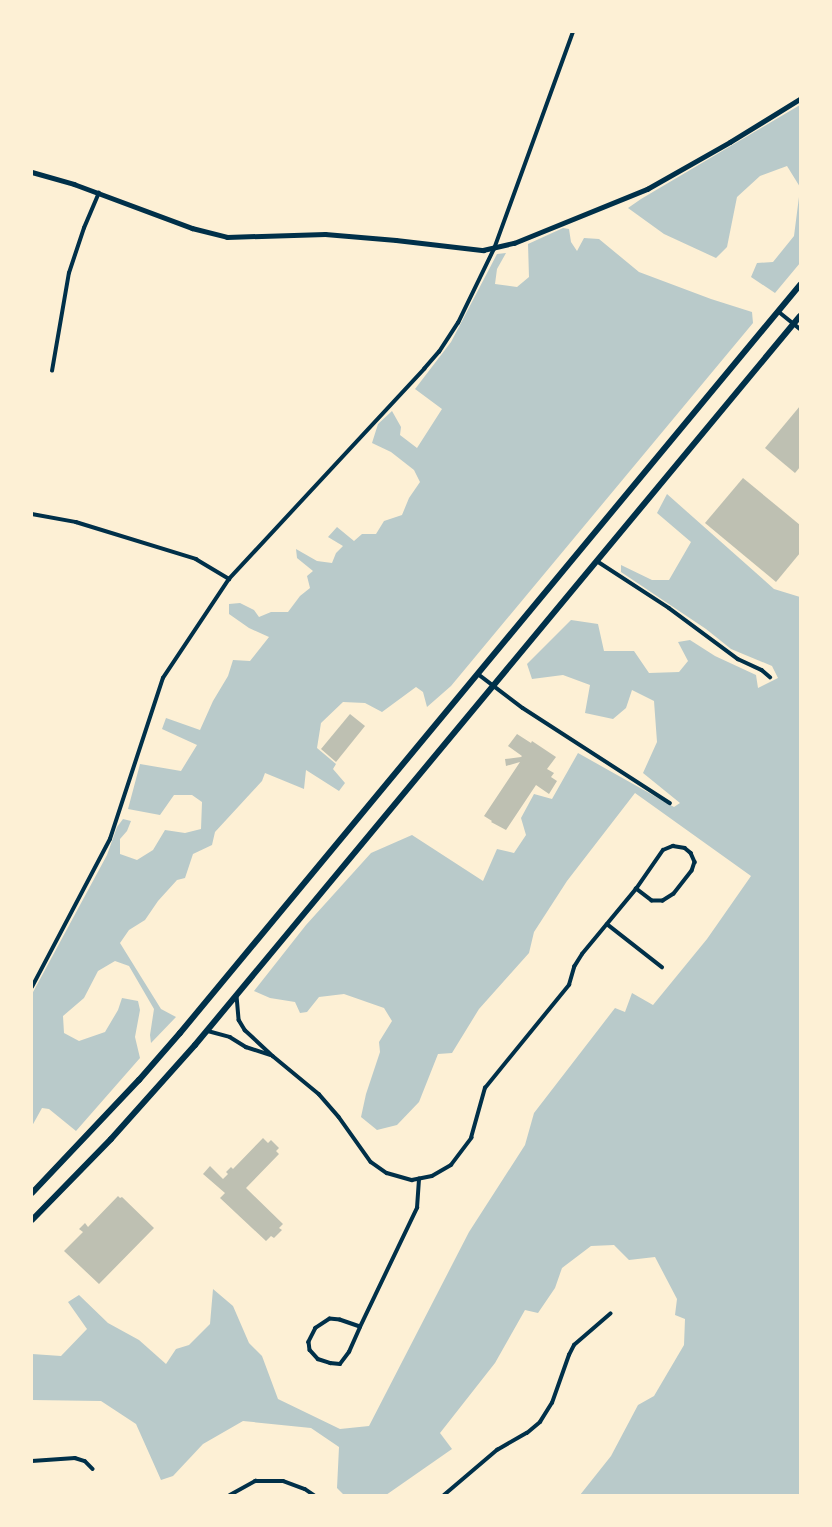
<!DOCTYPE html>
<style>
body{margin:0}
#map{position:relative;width:832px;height:1527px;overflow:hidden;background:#fdf0d5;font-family:Jost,sans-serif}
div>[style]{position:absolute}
.green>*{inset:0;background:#b9caca}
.building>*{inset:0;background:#bec0b2}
.minor>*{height:3.5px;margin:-1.75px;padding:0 1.75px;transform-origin:1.75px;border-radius:1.75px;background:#003049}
.tertiary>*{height:4.5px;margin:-2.25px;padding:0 2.25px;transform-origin:2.25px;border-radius:2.25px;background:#003049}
.trunk>*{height:6px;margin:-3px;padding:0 3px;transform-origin:3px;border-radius:3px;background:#003049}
span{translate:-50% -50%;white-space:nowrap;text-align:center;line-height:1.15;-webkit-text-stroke:4px #fdf0d5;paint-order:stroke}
.frame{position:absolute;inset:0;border:33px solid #fdf0d5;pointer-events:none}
</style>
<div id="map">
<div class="green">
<i style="clip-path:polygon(800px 105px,800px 187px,787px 166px,760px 176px,737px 197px,727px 247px,716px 258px,664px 234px,628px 208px,641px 199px)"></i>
<i style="clip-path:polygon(800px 189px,800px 263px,775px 293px,751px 277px,757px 263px,773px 262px,794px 236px)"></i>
<i style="clip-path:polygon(563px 228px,569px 229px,571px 242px,577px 251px,584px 238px,599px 239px,639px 272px,711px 299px,752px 312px,753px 323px,451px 686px,427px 707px,423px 692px,416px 687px,382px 712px,365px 703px,343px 702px,321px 723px,317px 748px,336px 764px,333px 769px,345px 783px,339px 791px,306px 770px,304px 789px,265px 773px,262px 781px,215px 832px,212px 845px,193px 854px,185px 878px,177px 880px,158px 901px,145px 920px,129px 930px,120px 943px,161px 1009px,176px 1017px,151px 1043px,150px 1035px,154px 1009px,129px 966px,115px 961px,98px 971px,84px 998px,63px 1016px,64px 1033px,79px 1041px,105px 1032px,118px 1010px,122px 998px,138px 1001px,140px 1010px,135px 1037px,140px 1058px,76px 1131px,49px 1109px,42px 1108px,32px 1126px,32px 994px,107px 855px,117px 827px,123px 819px,131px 821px,127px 831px,120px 839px,120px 854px,137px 860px,153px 850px,165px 830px,185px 833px,201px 829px,202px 802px,192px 795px,174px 795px,160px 815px,128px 809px,140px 764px,181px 771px,197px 745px,162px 729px,166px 718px,200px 730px,213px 701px,228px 676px,233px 660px,250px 661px,269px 637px,249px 628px,229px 614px,229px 604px,240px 603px,254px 610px,259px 617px,271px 612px,288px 612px,300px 596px,310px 588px,307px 576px,313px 571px,297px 558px,296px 549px,317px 561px,332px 563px,336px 553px,343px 546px,328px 537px,337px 527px,354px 541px,362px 534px,376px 534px,384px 521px,402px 515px,409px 498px,420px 482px,414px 470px,391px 452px,372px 443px,378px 424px,392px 411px,401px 427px,400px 435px,417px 448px,442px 409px,415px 389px,451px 342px,497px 254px,506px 253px,497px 269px,495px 284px,517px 287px,529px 277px,528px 244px)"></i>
<i style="clip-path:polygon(667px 494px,774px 589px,800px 597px,800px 1495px,580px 1495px,611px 1456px,638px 1405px,654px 1396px,684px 1345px,685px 1319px,675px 1315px,677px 1299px,655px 1257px,629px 1260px,614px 1245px,591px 1246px,562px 1268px,555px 1288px,538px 1313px,525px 1310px,495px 1363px,440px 1433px,452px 1449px,386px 1495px,344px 1495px,337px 1488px,339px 1447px,311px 1428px,243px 1421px,203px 1444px,173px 1476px,161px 1480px,136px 1424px,101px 1401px,32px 1400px,32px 1354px,61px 1356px,87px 1329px,68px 1302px,79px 1295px,108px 1323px,139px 1340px,166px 1364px,176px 1349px,189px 1345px,210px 1324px,213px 1289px,233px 1306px,249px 1343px,262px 1356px,278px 1399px,340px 1429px,369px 1426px,469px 1232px,525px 1145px,534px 1113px,615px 1008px,625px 1012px,632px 993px,653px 1005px,707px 939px,751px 876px,635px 793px,567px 881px,534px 932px,529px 953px,479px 1009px,452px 1053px,438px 1054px,419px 1102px,397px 1125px,377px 1130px,361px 1117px,366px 1094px,380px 1052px,379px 1042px,392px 1021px,384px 1008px,344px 994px,319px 997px,307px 1012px,300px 1013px,295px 1002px,270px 998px,254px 991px,306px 925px,371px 853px,412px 835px,483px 881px,497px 849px,514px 853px,526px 835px,521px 818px,534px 794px,552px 799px,578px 753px,674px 807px,680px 803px,643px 773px,657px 742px,654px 701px,632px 690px,626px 708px,613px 719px,585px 713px,590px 685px,563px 675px,532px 679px,527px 664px,571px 620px,598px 624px,604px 651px,634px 651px,649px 673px,679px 672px,688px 661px,678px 642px,690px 640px,715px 656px,756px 675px,758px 688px,778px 678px,772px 666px,731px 649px,706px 629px,621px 572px,621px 565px,652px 580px,669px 580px,691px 542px,657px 513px)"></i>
</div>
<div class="building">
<i style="clip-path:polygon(800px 406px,800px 467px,795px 473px,765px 448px)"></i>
<i style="clip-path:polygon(743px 478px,800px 525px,800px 553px,776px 582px,705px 523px)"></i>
<i style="clip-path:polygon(350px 714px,365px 726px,336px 762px,321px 749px)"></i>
<i style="clip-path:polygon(517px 734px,531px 743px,532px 741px,556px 757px,547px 769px,554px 773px,551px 777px,557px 781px,549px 794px,536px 785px,506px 830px,491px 822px,492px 821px,484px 816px,520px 762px,506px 766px,505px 759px,521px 757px,522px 756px,508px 746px)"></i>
<i style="clip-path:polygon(263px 1138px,268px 1143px,271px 1140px,279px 1148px,276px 1151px,279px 1154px,246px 1188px,283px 1224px,279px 1228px,282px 1230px,274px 1238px,271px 1236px,266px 1241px,220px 1198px,225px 1193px,203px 1174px,210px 1166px,223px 1179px,228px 1174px,226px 1172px,231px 1167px,233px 1169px)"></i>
<i style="clip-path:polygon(118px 1196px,120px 1198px,122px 1197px,154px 1228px,99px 1284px,64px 1251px,83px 1232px,79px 1229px,85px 1223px,88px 1227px)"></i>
</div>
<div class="minor">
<i style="left:778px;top:311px;width:28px;rotate:39deg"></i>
<i style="left:52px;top:371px;width:99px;rotate:-80.2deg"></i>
<i style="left:69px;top:273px;width:47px;rotate:-71.6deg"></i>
<i style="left:84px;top:228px;width:38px;rotate:-67deg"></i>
<i style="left:32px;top:514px;width:45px;rotate:10.3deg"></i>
<i style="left:76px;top:522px;width:126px;rotate:17.1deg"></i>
<i style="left:196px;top:559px;width:39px;rotate:31deg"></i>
<i style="left:597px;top:561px;width:86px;rotate:33.1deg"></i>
<i style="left:669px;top:608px;width:86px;rotate:36.5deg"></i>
<i style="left:738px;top:659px;width:26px;rotate:25deg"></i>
<i style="left:762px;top:670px;width:11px;rotate:41deg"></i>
<i style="left:478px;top:674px;width:56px;rotate:37.1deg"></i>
<i style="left:523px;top:708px;width:175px;rotate:32.9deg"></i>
<i style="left:607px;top:924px;width:70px;rotate:38deg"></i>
<i style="left:32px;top:987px;width:167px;rotate:-62.2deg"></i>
<i style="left:110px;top:839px;width:169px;rotate:-71.8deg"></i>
<i style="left:163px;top:678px;width:119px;rotate:-56.3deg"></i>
<i style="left:229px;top:579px;width:287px;rotate:-47.1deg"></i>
<i style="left:424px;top:369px;width:23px;rotate:-49deg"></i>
<i style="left:439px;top:352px;width:35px;rotate:-57deg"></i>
<i style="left:458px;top:323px;width:82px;rotate:-64.1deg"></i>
<i style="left:494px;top:249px;width:231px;rotate:-70deg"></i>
<i style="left:237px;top:996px;width:24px;rotate:85deg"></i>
<i style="left:239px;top:1020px;width:12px;rotate:59deg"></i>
<i style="left:245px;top:1030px;width:38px;rotate:43deg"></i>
<i style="left:273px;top:1056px;width:60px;rotate:39.6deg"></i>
<i style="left:319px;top:1094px;width:30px;rotate:49deg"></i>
<i style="left:339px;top:1117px;width:55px;rotate:54.6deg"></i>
<i style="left:371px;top:1162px;width:19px;rotate:35deg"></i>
<i style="left:387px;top:1173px;width:26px;rotate:16deg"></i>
<i style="left:412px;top:1180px;width:20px;rotate:-11deg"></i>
<i style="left:432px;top:1176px;width:22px;rotate:-30deg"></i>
<i style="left:451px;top:1165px;width:34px;rotate:-53deg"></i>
<i style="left:471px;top:1138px;width:52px;rotate:-74.4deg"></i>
<i style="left:485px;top:1088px;width:133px;rotate:-50.8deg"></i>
<i style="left:569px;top:985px;width:19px;rotate:-74deg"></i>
<i style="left:574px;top:967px;width:15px;rotate:-58deg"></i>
<i style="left:582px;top:954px;width:85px;rotate:-50.3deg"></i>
<i style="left:636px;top:889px;width:47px;rotate:-55.3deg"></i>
<i style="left:663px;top:850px;width:11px;rotate:-22deg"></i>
<i style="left:673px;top:846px;width:12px;rotate:9deg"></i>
<i style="left:685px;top:848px;width:8px;rotate:40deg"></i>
<i style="left:691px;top:853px;width:10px;rotate:66deg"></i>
<i style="left:695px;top:862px;width:9px;rotate:108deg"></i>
<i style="left:692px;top:871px;width:29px;rotate:128deg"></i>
<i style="left:674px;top:894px;width:13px;rotate:148deg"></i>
<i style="left:663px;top:901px;width:11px;rotate:180deg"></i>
<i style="left:652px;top:901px;width:20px;rotate:-143deg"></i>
<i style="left:208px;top:1031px;width:23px;rotate:15deg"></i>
<i style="left:230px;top:1037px;width:19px;rotate:32deg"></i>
<i style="left:246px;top:1047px;width:25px;rotate:18deg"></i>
<i style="left:360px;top:1327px;width:21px;rotate:-161deg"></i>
<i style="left:340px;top:1320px;width:10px;rotate:-174deg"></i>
<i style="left:330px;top:1319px;width:17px;rotate:147deg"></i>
<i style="left:316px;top:1328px;width:16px;rotate:117deg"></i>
<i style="left:309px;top:1342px;width:8px;rotate:83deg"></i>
<i style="left:310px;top:1350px;width:12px;rotate:48deg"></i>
<i style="left:318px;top:1359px;width:13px;rotate:18deg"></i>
<i style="left:330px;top:1363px;width:10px;rotate:6deg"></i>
<i style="left:340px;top:1364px;width:15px;rotate:-53deg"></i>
<i style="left:349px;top:1352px;width:27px;rotate:-66deg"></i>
<i style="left:360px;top:1327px;width:132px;rotate:-64.4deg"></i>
<i style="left:417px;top:1208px;width:29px;rotate:-86deg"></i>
<i style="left:32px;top:1461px;width:43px;rotate:-4deg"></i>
<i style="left:75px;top:1458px;width:10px;rotate:17deg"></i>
<i style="left:85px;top:1461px;width:11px;rotate:45deg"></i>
<i style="left:230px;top:1495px;width:29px;rotate:-29deg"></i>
<i style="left:255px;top:1481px;width:28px"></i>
<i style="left:283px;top:1481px;width:23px;rotate:20deg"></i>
<i style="left:305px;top:1489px;width:11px;rotate:34deg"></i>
<i style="left:444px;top:1495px;width:70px;rotate:-40.3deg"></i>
<i style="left:497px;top:1450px;width:34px;rotate:-30deg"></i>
<i style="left:527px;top:1433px;width:17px;rotate:-40deg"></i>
<i style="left:540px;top:1422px;width:22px;rotate:-58deg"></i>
<i style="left:552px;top:1403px;width:51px;rotate:-70.5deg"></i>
<i style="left:569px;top:1355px;width:11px;rotate:-63deg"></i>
<i style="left:574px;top:1345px;width:48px;rotate:-40.7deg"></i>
</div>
<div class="tertiary">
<i style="left:32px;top:172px;width:44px;rotate:15.9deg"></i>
<i style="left:74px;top:184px;width:126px;rotate:20.4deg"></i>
<i style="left:192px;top:228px;width:36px;rotate:14deg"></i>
<i style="left:227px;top:237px;width:98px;rotate:-1.8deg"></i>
<i style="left:325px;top:234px;width:71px;rotate:4.8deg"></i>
<i style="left:396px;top:240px;width:88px;rotate:6.6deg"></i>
<i style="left:483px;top:250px;width:32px;rotate:-13deg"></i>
<i style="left:514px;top:243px;width:144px;rotate:-22.1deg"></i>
<i style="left:647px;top:189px;width:95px;rotate:-29.5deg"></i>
<i style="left:730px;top:142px;width:82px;rotate:-31.6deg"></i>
</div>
<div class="trunk">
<i style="left:32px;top:1193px;width:156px;rotate:-46.6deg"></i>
<i style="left:139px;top:1080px;width:62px;rotate:-48.9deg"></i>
<i style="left:180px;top:1033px;width:972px;rotate:-50.35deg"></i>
<i style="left:32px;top:1220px;width:113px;rotate:-45.7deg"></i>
<i style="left:111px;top:1139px;width:126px;rotate:-48.2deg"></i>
<i style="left:195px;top:1045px;width:947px;rotate:-50.31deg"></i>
</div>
<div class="frame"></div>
</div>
